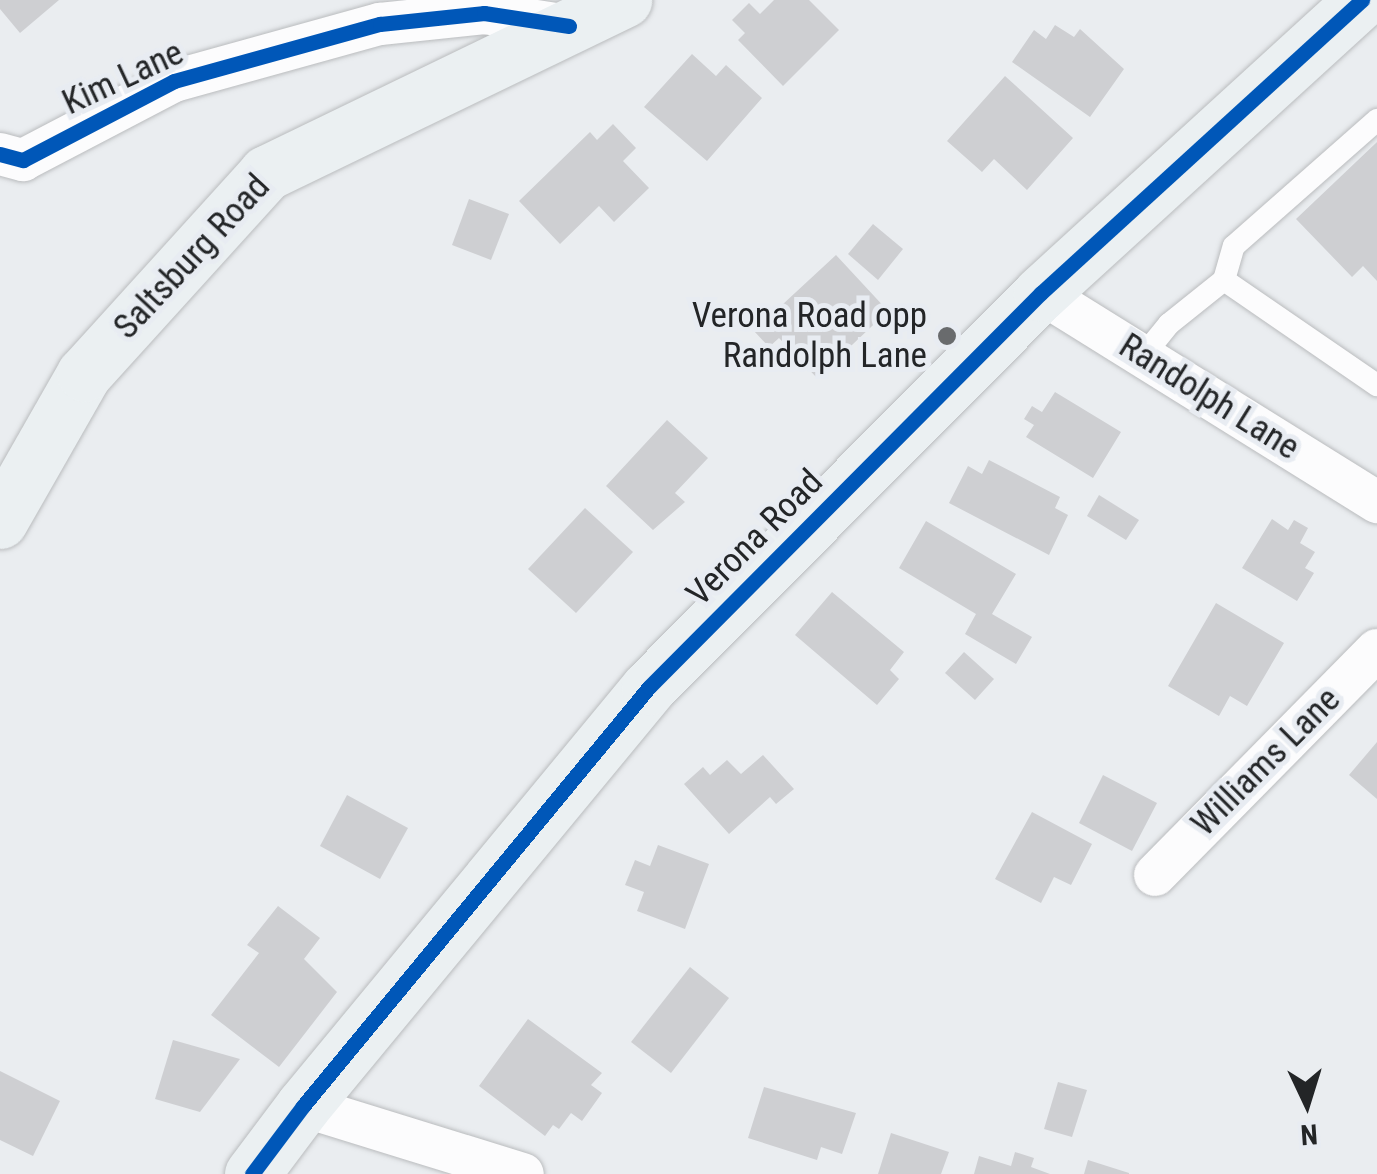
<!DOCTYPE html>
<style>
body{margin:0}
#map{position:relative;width:1377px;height:1174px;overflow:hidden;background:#eaedf0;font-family:"Roboto Condensed",sans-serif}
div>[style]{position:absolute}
.building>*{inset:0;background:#cecfd2}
.roads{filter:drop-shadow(0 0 2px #babcbe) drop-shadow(0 0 2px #babcbe)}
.lane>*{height:22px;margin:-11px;padding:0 11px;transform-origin:11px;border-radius:11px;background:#fcfcfd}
.street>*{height:42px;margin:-21px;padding:0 21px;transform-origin:21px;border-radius:21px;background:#fcfcfd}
.secondary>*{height:55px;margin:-27.5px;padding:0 27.5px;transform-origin:27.5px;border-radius:27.5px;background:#ebf0f2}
.cycleway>*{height:15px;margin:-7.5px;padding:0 7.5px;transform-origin:7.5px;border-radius:7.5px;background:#0057b8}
.dots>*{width:28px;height:28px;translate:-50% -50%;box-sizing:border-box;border:5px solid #e8ecf2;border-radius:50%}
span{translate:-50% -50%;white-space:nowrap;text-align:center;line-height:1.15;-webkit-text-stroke:10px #e8ecf2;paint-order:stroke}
.street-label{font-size:35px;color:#232527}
.poi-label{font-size:35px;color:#232527}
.right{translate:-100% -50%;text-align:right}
.north{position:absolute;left:1257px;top:1054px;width:100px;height:100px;-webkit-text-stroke:8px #e8ecf2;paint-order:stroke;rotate:176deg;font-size:28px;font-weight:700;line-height:40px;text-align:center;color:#232527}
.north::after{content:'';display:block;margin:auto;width:35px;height:45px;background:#232527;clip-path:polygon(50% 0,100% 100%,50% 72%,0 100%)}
</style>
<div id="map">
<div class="building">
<i style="clip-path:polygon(0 0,59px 0,20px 33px,0 9px)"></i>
<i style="clip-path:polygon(774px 0,809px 0,839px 30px,783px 86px,738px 40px,745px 33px,732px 20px,749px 3px,760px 14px)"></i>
<i style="clip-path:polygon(1055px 25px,1074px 37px,1080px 29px,1124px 69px,1090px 117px,1012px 62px,1034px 30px,1046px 39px)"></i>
<i style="clip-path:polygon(692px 54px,716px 76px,726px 65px,762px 98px,707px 161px,644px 107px)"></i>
<i style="clip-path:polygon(1005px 76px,1073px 138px,1027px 190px,994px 159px,982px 172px,947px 141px)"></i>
<i style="clip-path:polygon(613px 124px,636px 148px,623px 161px,649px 188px,614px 222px,599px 206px,560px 244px,519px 201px,590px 132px,597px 140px)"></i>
<i style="clip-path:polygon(1377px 142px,1377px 281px,1363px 266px,1352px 277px,1296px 219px)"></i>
<i style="clip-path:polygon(469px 199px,509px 214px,491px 260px,452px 245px)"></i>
<i style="clip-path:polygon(873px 224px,903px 249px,878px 280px,848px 254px)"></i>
<i style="clip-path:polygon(836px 255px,888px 311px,817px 378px,779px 338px,769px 347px,754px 331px)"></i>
<i style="clip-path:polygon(1055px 392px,1121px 432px,1093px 478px,1026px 437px,1034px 425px,1024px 419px,1032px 406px,1042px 412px)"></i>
<i style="clip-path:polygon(667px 420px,708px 458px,675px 493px,685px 502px,653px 530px,606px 486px)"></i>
<i style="clip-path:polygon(989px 460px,1060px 497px,1055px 508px,1068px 515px,1049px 555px,949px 503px,968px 466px,982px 474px)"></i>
<i style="clip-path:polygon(1099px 495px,1139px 520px,1126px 540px,1087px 516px)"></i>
<i style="clip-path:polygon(585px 508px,633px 552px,576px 613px,528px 569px)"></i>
<i style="clip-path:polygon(1272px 519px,1288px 530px,1294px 520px,1308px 528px,1300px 543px,1315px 552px,1305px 568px,1314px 573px,1297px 601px,1242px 568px)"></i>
<i style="clip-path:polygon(926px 521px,1016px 574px,992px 614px,1032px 637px,1016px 664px,965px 634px,976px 614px,899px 568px)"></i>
<i style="clip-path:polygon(832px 592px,904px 652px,890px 670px,899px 679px,877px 705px,795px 635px)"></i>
<i style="clip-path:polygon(1216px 603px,1284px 643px,1247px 706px,1230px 696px,1219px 716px,1168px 686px)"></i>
<i style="clip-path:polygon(964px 652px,994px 679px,975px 700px,945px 673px)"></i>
<i style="clip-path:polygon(1377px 742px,1377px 799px,1349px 775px)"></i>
<i style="clip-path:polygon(763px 755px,794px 789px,776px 804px,770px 797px,729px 834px,684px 784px,703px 767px,710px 775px,727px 760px,741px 774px)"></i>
<i style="clip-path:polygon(1103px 775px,1157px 803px,1132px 851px,1079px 823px)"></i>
<i style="clip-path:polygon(347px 795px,408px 828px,380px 879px,320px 846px)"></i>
<i style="clip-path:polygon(1032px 812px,1092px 844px,1071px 885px,1054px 877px,1041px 903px,995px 879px)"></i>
<i style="clip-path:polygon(658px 845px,709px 864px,685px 929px,637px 911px,644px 892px,625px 885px,635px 860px,650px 866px)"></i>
<i style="clip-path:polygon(278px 906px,320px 938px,304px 959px,337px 992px,279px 1067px,211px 1015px,259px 953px,247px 945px)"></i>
<i style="clip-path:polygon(690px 967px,729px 998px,671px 1073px,631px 1042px)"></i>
<i style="clip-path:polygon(528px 1019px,602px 1073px,591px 1085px,602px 1093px,582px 1121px,571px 1113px,559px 1129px,553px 1125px,545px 1136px,479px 1086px)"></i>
<i style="clip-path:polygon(173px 1040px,240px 1059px,200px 1112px,155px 1099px)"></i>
<i style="clip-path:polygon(0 1071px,60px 1101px,33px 1156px,0 1140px)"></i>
<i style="clip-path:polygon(1058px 1082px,1087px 1090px,1072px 1137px,1044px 1129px)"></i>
<i style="clip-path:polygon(764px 1087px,856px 1113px,842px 1154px,821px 1147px,817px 1160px,748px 1138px)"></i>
<i style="clip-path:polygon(891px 1133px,949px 1152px,941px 1174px,878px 1174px)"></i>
<i style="clip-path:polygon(1015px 1152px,1034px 1158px,1031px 1167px,1050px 1174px,974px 1174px,979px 1156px,1011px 1166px)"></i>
<i style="clip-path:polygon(1088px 1160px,1129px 1173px,1129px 1174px,1084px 1174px)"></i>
</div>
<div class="roads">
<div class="lane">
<i style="left:1224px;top:280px;width:35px;rotate:-74deg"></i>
<i style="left:1234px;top:246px;width:191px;rotate:-41.4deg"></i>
<i style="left:1143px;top:356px;width:41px;rotate:-50.9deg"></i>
<i style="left:1169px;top:324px;width:70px;rotate:-38.7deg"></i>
<i style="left:1224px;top:280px;width:186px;rotate:34.5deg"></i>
</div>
<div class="street">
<i style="left:0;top:154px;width:24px;rotate:15deg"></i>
<i style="left:23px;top:160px;width:170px;rotate:-27.6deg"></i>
<i style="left:174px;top:81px;width:214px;rotate:-15.5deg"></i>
<i style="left:380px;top:24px;width:105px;rotate:-6deg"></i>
<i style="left:484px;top:13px;width:86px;rotate:8.7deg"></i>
<i style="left:1041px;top:293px;width:396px;rotate:31.9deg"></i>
<i style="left:1155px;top:875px;width:316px;rotate:-45.4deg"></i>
<i style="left:303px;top:1106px;width:230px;rotate:17.2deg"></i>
</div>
<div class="secondary">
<i style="left:0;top:521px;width:169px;rotate:-60.3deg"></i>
<i style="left:84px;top:374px;width:271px;rotate:-47.8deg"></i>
<i style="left:266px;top:173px;width:398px;rotate:-25.8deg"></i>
<i style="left:252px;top:1174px;width:85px;rotate:-53.1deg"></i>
<i style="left:303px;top:1106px;width:543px;rotate:-50.45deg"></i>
<i style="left:649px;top:687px;width:556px;rotate:-45.15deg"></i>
<i style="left:1041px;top:293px;width:435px;rotate:-42.4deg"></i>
</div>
</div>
<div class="cycleway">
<i style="left:0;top:154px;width:24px;rotate:15deg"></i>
<i style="left:23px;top:160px;width:170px;rotate:-27.6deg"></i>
<i style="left:174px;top:81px;width:214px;rotate:-15.5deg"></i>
<i style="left:380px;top:24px;width:105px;rotate:-6deg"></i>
<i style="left:484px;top:13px;width:86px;rotate:8.7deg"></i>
<i style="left:252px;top:1174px;width:85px;rotate:-53.1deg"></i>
<i style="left:303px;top:1106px;width:543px;rotate:-50.45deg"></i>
<i style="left:649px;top:687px;width:556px;rotate:-45.15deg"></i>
<i style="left:1041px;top:293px;width:435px;rotate:-42.4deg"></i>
</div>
<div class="dots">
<i style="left:947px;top:336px;background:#696b6d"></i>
</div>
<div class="street-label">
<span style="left:123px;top:78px;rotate:-25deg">Kim Lane</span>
<span style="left:192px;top:257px;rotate:-47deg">Saltsburg Road</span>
<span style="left:1209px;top:397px;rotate:32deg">Randolph Lane</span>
<span style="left:755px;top:538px;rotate:-45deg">Verona Road</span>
<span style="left:1266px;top:762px;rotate:-45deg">Williams Lane</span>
</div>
<div class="poi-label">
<span class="right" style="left:927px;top:336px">Verona Road opp<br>Randolph Lane</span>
</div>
<div class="north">N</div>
</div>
